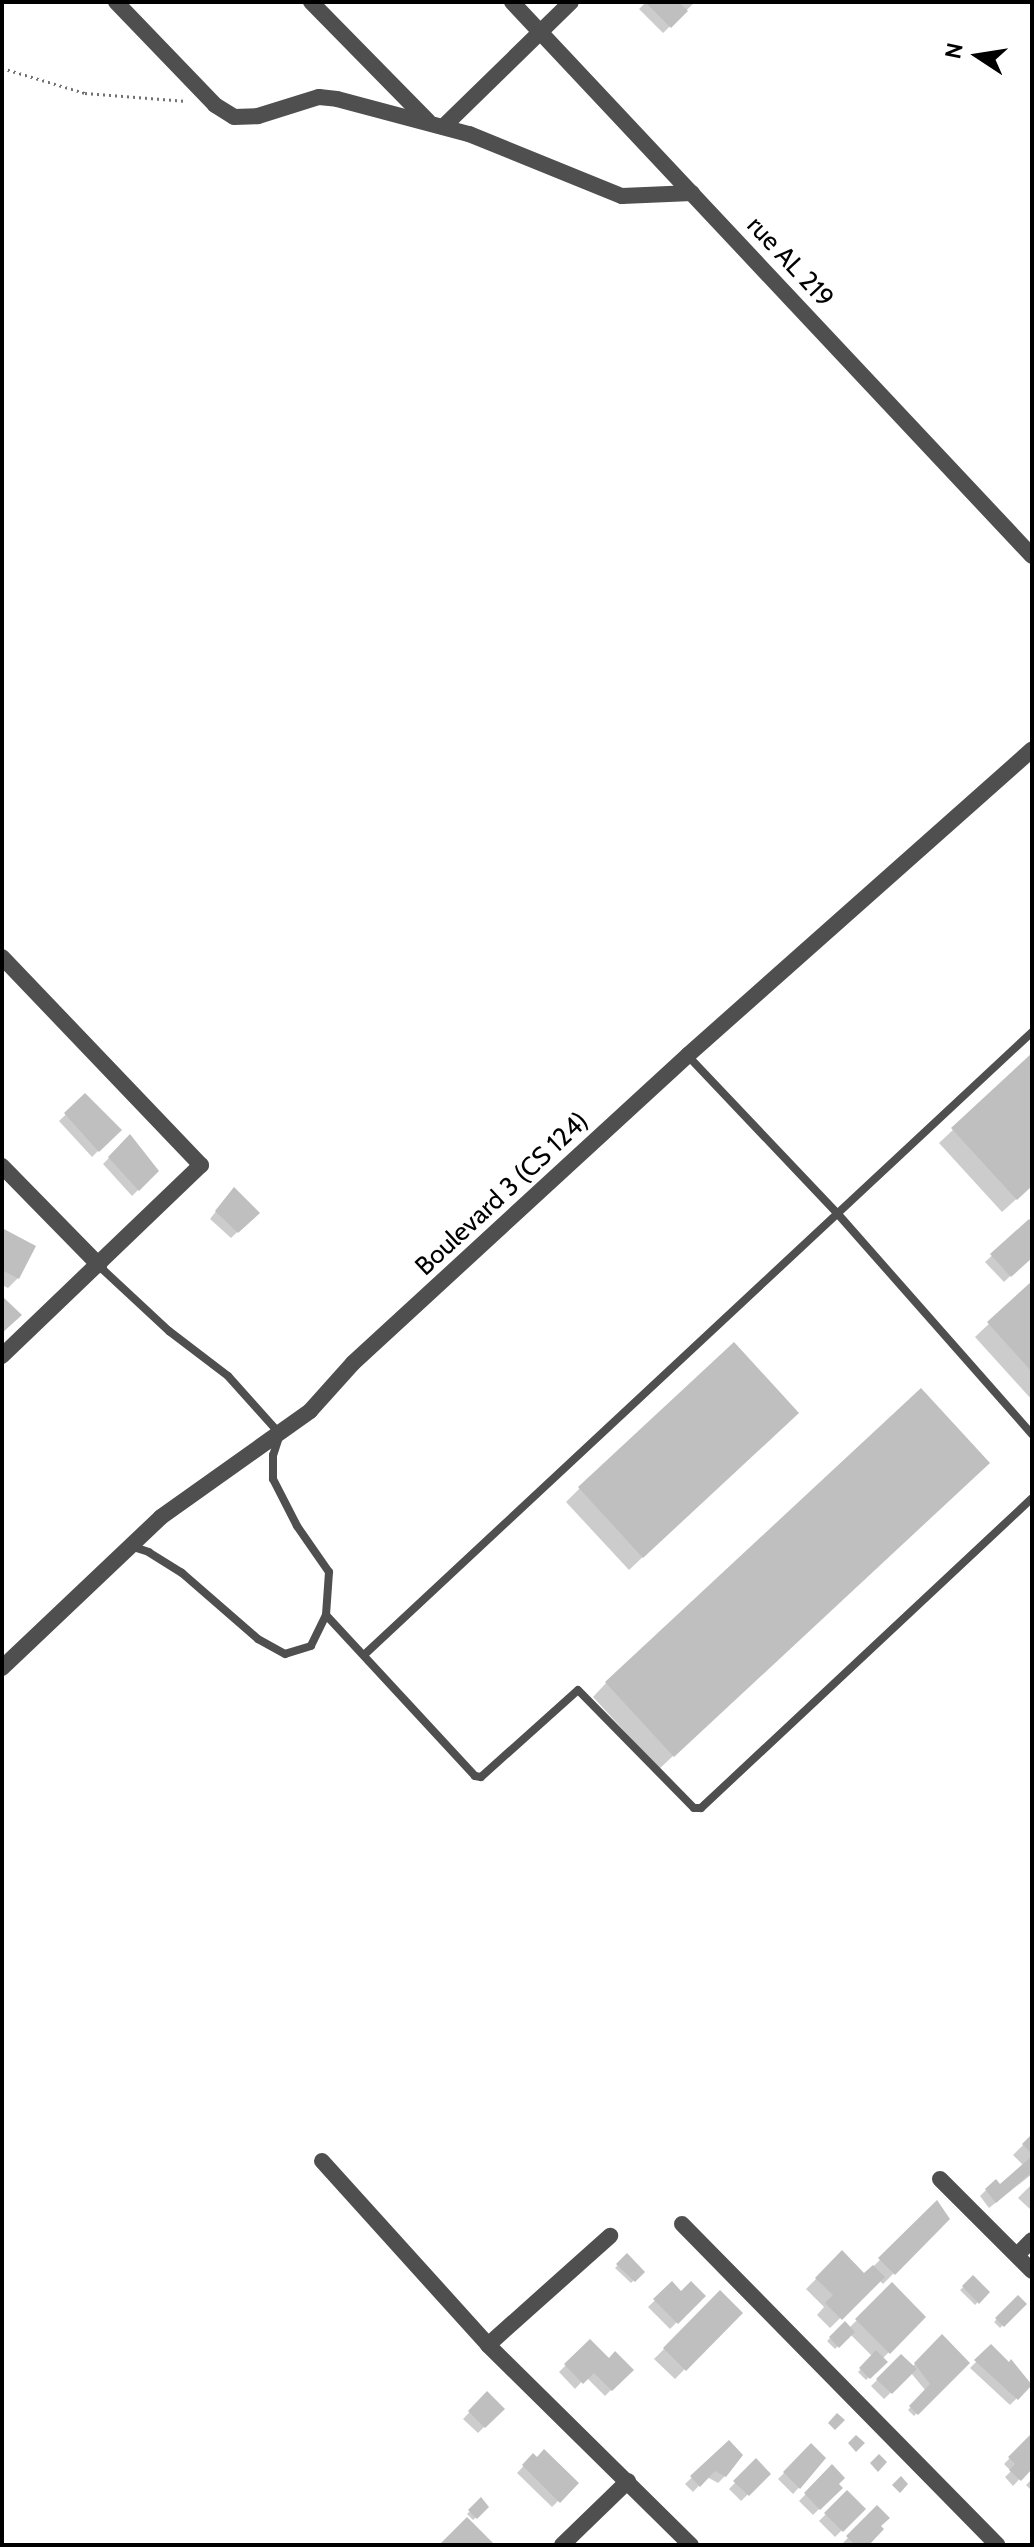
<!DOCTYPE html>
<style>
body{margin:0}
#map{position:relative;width:1034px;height:2547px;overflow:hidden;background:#fff;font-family:Cabin,sans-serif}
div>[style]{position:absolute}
.shadow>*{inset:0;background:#0003}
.building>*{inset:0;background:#bfbfbf}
.path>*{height:3px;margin-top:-1.5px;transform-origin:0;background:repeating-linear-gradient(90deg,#717171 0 2px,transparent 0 6px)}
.service>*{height:8px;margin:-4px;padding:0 4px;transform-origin:4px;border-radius:4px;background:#4f4f4f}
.minor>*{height:16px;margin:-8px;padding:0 8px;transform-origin:8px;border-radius:8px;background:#4f4f4f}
span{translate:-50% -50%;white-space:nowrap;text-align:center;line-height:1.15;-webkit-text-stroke:6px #fff;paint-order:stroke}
.street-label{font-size:26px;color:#000}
.frame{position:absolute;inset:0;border:4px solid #000;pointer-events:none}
.north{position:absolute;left:938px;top:16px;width:80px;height:80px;-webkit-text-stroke:6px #fff;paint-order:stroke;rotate:282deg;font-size:22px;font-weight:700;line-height:32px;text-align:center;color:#000}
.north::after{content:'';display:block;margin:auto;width:28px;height:36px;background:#000;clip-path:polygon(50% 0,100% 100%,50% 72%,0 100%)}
</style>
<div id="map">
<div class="shadow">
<i style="clip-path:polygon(646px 2px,679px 3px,695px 2px,663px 33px,639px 9px)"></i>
<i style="clip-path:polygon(1032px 1056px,1032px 1185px,1002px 1212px,939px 1143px)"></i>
<i style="clip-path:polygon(85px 1096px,119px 1130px,92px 1157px,59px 1121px)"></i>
<i style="clip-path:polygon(129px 1137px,157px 1171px,132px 1196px,103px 1164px)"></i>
<i style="clip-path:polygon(228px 1196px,257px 1213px,231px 1238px,210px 1219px)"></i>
<i style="clip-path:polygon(1029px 1221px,1032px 1225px,1032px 1255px,1004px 1282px,985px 1262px)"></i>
<i style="clip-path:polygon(2px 1230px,18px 1278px,8px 1288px,2px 1285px)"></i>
<i style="clip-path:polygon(1032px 1283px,1032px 1400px,975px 1337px)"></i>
<i style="clip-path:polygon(783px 1426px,629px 1570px,566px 1502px,580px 1488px)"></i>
<i style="clip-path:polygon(974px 1477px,659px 1769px,593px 1697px,606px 1683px)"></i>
<i style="clip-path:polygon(1032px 2136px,1032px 2174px,989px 2208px,980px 2196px,986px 2190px,1000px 2187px,1024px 2166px,1013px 2155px)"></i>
<i style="clip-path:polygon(1032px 2184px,1032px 2211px,1018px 2198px)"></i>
<i style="clip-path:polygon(937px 2202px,947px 2220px,883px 2284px,879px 2280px,830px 2328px,817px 2315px,824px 2307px,806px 2289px,842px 2253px,864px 2276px)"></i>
<i style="clip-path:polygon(627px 2256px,643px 2272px,631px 2283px,615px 2268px)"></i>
<i style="clip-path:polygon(973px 2278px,987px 2292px,975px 2305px,960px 2290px)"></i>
<i style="clip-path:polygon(672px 2284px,681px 2293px,703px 2296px,670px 2329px,648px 2307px)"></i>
<i style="clip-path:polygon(892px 2285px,924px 2317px,882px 2359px,885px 2362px,866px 2380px,858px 2372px,873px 2357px,850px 2334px,835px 2349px,827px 2341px,845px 2323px,849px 2328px)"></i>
<i style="clip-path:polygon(720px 2293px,740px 2313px,675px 2379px,654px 2359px)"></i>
<i style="clip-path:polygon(1018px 2298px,1024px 2304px,1000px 2328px,994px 2322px)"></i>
<i style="clip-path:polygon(942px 2337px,967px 2363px,914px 2416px,908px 2410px,926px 2391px,911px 2373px,884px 2399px,871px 2386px,901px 2356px,912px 2367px)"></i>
<i style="clip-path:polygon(590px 2341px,609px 2361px,631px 2370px,605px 2396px,586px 2377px,575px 2389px,559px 2372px)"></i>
<i style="clip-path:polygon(991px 2347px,1030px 2385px,1010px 2405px,970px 2368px)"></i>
<i style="clip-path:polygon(487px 2394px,502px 2409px,478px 2433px,463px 2419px)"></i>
<i style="clip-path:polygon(1032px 2435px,1032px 2466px,1013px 2486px,1005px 2477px,1011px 2471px,1004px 2464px)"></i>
<i style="clip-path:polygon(729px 2442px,725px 2476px,718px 2483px,707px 2477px,693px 2492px,685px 2484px)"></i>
<i style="clip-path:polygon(811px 2446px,818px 2467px,793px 2494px,778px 2479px)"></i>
<i style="clip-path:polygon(533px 2456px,576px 2483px,552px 2507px,517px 2473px)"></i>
<i style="clip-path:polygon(756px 2461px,769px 2474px,741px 2501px,729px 2489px)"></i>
<i style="clip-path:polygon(832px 2467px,840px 2488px,813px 2515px,799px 2501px)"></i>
<i style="clip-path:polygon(1032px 2479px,1032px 2491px,1026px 2485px)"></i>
<i style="clip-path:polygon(847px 2493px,863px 2509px,835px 2537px,819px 2521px)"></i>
<i style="clip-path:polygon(481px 2500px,487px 2507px,473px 2520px,467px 2514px)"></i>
<i style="clip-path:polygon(877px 2508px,866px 2545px,843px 2545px,842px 2544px)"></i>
<i style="clip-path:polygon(467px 2520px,490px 2545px,442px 2545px,457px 2529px)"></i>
</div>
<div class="building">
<i style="clip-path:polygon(645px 2px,679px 2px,688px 11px,671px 28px)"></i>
<i style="clip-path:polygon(1032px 1053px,1032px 1186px,1017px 1200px,951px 1128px)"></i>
<i style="clip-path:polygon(85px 1093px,122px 1130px,99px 1152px,64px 1113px)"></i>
<i style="clip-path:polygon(130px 1134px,159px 1171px,139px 1191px,108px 1157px)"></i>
<i style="clip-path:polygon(234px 1187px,260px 1213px,238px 1233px,215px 1211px)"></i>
<i style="clip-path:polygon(1029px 1219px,1032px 1222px,1032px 1258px,1011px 1277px,990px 1254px)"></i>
<i style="clip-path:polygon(2px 1228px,36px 1246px,19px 1279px,2px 1270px)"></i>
<i style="clip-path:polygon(1032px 1281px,1032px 1372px,987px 1322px)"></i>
<i style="clip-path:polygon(2px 1296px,22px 1315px,2px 1333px)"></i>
<i style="clip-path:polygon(734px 1342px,799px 1413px,643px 1558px,578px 1487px)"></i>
<i style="clip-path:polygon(921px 1388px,990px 1463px,674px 1757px,605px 1682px)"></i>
<i style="clip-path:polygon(1032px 2134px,1032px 2154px,1022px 2144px)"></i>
<i style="clip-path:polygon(1032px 2156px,1032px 2172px,996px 2203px,985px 2189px,996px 2179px,1000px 2184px)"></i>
<i style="clip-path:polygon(937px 2200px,950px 2219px,895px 2275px,878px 2258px)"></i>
<i style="clip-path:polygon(842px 2250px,864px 2273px,873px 2265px,885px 2277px,842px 2320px,825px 2303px,833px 2295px,815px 2278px)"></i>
<i style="clip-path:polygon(627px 2253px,645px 2272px,635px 2282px,616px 2264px)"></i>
<i style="clip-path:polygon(973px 2275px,990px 2292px,979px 2304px,962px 2286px)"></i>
<i style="clip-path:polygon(672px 2281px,681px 2291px,691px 2281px,706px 2296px,678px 2324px,653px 2299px)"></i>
<i style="clip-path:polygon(892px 2282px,926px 2317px,890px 2354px,855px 2319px)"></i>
<i style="clip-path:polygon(720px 2290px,743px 2313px,686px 2371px,663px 2348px)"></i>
<i style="clip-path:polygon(1018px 2295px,1027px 2304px,1004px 2327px,995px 2318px)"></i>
<i style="clip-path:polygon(845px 2321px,855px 2332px,839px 2348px,829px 2337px)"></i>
<i style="clip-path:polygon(942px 2334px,970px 2363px,918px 2415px,909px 2406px,930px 2384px,914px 2363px)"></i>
<i style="clip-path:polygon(590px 2339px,609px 2358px,615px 2351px,634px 2370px,612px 2391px,594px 2373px,583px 2384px,564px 2364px)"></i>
<i style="clip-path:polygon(991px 2344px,1009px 2362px,1011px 2359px,1032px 2385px,1018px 2400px,974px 2360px)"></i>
<i style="clip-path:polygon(876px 2350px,888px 2362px,870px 2379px,859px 2368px)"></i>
<i style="clip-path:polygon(901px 2354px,917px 2369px,892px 2394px,876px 2379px)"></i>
<i style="clip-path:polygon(487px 2391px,505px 2409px,485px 2428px,468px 2411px)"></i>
<i style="clip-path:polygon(837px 2413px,845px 2420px,835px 2430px,828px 2423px)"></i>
<i style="clip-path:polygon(1032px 2433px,1032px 2469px,1021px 2481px,1009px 2470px,1015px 2464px,1008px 2457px)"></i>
<i style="clip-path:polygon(856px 2435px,865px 2443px,856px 2452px,848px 2443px)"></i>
<i style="clip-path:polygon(729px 2440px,743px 2455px,726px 2477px,715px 2471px,700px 2487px,690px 2476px)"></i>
<i style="clip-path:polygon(811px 2443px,826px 2458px,800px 2489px,783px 2472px)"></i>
<i style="clip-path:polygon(544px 2449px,579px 2483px,560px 2503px,522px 2465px,533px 2453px,537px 2457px)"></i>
<i style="clip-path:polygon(879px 2454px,887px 2462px,878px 2472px,870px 2463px)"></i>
<i style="clip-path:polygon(756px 2458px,771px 2474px,749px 2496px,733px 2481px)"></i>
<i style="clip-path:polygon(832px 2464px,845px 2478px,839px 2484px,843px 2488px,820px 2510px,804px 2493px)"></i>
<i style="clip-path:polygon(901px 2476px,908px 2484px,900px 2493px,892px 2485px)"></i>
<i style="clip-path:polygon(847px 2490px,866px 2509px,843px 2532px,824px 2513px)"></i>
<i style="clip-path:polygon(481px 2497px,489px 2507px,477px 2519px,468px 2510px)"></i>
<i style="clip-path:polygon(877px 2505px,890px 2518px,881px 2526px,884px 2529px,869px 2545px,855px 2545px,846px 2536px)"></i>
<i style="clip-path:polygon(467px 2517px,493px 2543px,439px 2545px)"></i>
</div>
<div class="path">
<i style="left:2px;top:68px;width:87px;rotate:16.8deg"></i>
<i style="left:85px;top:93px;width:102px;rotate:4.5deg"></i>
</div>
<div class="service">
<i style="left:688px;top:1056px;width:216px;rotate:46.5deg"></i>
<i style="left:837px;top:1213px;width:295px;rotate:48.6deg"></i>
<i style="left:99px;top:1266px;width:96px;rotate:42.9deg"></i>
<i style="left:169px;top:1331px;width:74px;rotate:37.3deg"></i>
<i style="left:228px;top:1376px;width:78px;rotate:48.1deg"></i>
<i style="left:280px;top:1434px;width:22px;rotate:108deg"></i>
<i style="left:273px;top:1455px;width:24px;rotate:90deg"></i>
<i style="left:273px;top:1479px;width:53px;rotate:62.9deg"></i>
<i style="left:297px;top:1526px;width:56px;rotate:55.2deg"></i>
<i style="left:329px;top:1572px;width:43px;rotate:94deg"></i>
<i style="left:326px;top:1615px;width:34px;rotate:116deg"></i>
<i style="left:311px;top:1646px;width:27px;rotate:163deg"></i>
<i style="left:285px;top:1654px;width:31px;rotate:-151deg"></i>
<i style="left:258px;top:1639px;width:101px;rotate:-139deg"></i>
<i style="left:182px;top:1573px;width:39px;rotate:-148deg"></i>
<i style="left:149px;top:1552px;width:19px;rotate:-162deg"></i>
<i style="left:326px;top:1615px;width:219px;rotate:47.2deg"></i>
<i style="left:475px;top:1776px;width:6px;rotate:9deg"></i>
<i style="left:481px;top:1777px;width:130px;rotate:-41.9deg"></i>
<i style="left:578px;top:1690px;width:165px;rotate:45.5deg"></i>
<i style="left:694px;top:1808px;width:7px"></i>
<i style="left:701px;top:1808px;width:453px;rotate:-43.1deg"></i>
<i style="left:364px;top:1655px;width:913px;rotate:-43deg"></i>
</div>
<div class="minor">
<i style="left:116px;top:2px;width:143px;rotate:46.1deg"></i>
<i style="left:215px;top:105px;width:22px;rotate:32deg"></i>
<i style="left:234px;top:117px;width:24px;rotate:-2deg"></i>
<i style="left:258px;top:116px;width:64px;rotate:-17.3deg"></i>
<i style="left:319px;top:97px;width:18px;rotate:6deg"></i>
<i style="left:337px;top:99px;width:137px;rotate:14.9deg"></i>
<i style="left:469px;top:134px;width:165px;rotate:22.1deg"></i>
<i style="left:622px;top:196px;width:70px;rotate:-2.5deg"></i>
<i style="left:311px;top:2px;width:167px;rotate:45.5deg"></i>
<i style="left:512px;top:2px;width:760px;rotate:46.81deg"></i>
<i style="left:444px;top:126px;width:177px;rotate:-44.3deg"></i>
<i style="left:2px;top:957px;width:288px;rotate:46.3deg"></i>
<i style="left:201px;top:1165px;width:276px;rotate:136.2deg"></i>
<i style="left:2px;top:1166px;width:139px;rotate:45.6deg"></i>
<i style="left:2px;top:1668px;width:219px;rotate:-43.5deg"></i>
<i style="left:161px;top:1517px;width:183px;rotate:-35.4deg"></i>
<i style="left:310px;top:1411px;width:64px;rotate:-48.1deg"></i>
<i style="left:353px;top:1363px;width:455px;rotate:-42.6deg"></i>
<i style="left:688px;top:1055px;width:460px;rotate:-41.6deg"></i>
<i style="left:322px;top:2161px;width:248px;rotate:47.9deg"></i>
<i style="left:488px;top:2345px;width:285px;rotate:44.6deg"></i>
<i style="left:940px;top:2179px;width:130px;rotate:45deg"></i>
<i style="left:682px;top:2224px;width:450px;rotate:45.5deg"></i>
<i style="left:1017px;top:2255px;width:21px;rotate:-45deg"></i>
<i style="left:488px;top:2345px;width:164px;rotate:-41.8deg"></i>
<i style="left:562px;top:2545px;width:92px;rotate:-44.1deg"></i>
</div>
<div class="street-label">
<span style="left:790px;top:262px;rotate:47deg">rue AL 219</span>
<span style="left:502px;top:1194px;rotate:-43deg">Boulevard 3 (CS 124)</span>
</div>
<div class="frame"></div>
<div class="north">N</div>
</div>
